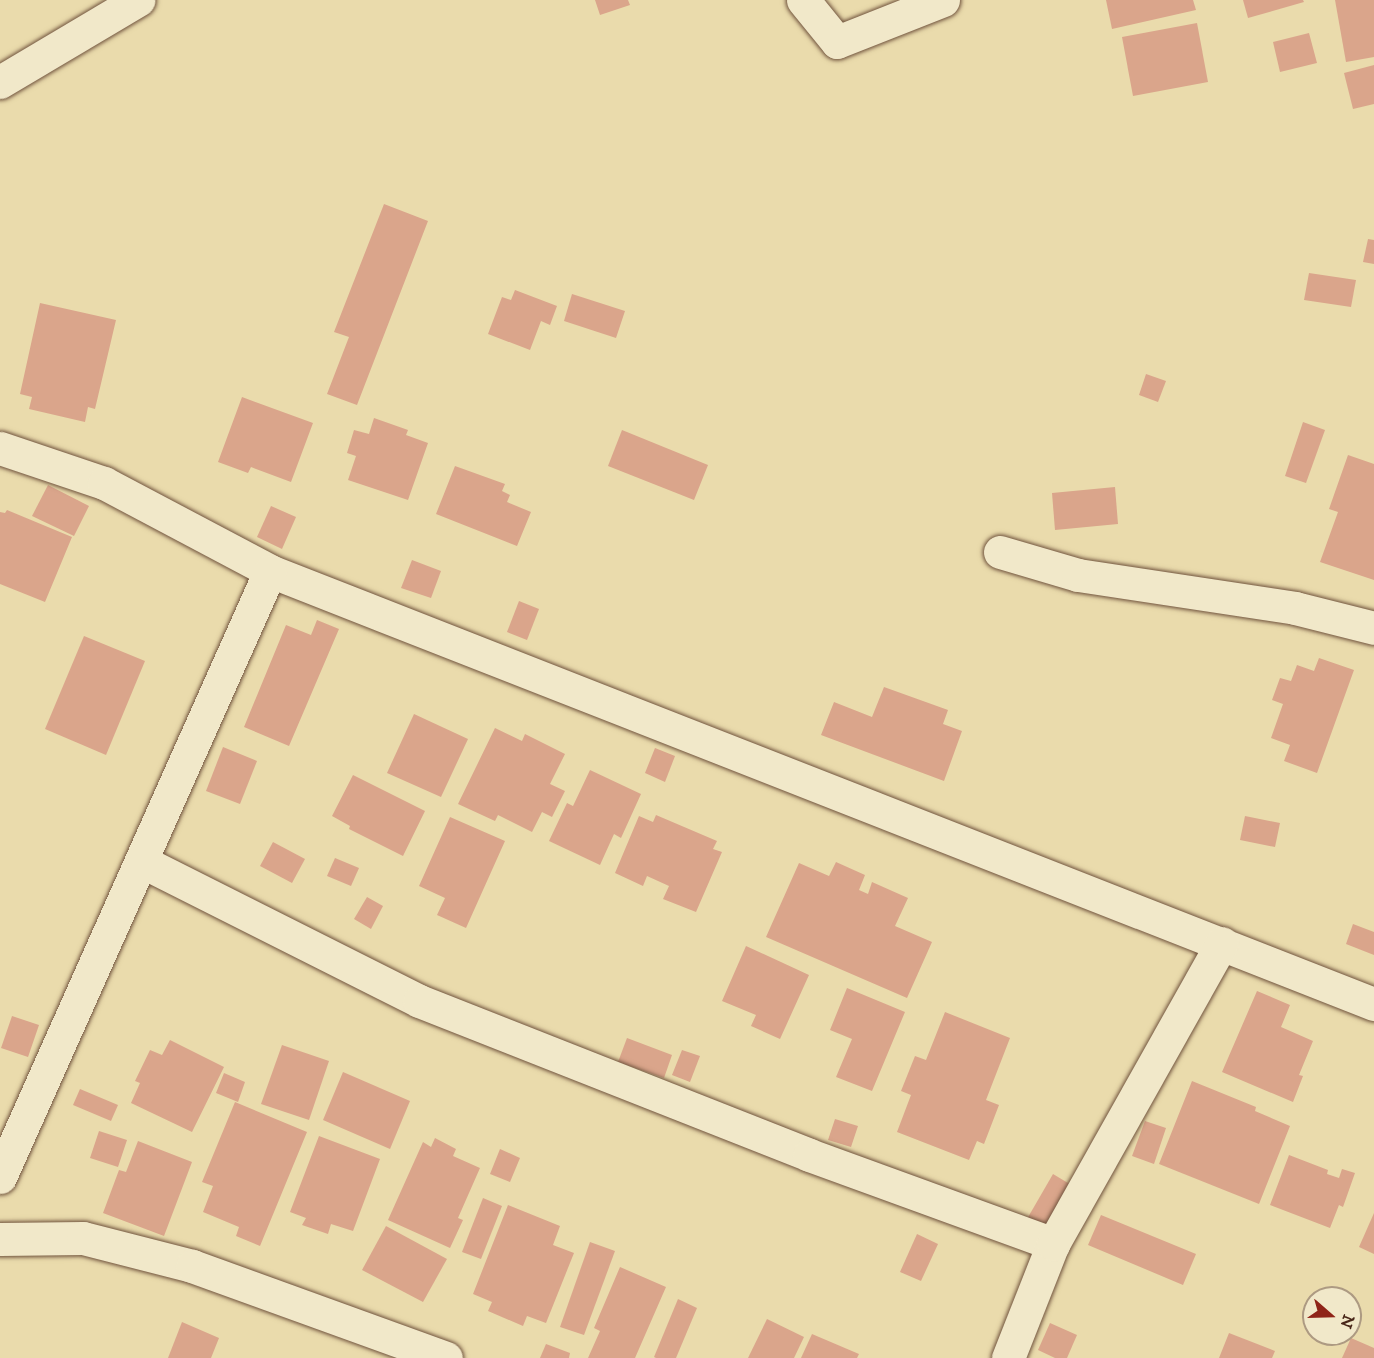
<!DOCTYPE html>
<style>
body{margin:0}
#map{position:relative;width:1374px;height:1358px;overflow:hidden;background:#eadbac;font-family:"IM FELL DW Pica",serif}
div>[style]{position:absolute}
.building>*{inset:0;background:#daa58b}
.roads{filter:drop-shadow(0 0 2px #70533d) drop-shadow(0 0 2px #70533d)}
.street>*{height:33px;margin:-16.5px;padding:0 16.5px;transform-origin:16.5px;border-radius:16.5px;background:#f1e8c9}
span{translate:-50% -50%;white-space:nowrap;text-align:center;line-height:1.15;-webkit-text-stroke:4.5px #f1e8c9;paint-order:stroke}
.north{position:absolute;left:1302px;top:1286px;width:60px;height:60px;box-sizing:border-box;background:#f1e8c9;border:2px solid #ad9a82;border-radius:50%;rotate:110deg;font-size:16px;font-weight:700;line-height:24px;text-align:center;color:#482618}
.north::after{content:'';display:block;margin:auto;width:21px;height:27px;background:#8f2418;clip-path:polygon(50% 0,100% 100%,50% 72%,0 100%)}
</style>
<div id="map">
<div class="building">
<i style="clip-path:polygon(595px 0,628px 0,630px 5px,600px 15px)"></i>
<i style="clip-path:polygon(1106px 0,1193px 0,1196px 10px,1112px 29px)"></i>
<i style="clip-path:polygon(1243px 0,1303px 0,1304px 2px,1248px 18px)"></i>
<i style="clip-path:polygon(1335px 0,1374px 0,1374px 57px,1346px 62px)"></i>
<i style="clip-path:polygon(1197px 23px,1208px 82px,1133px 96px,1122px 37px)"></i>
<i style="clip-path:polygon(1309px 33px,1317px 63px,1280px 72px,1273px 42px)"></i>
<i style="clip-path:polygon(1374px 65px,1374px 104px,1353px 109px,1344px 73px)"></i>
<i style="clip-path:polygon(384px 204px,428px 221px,357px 405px,327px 394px,349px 337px,334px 332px)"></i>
<i style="clip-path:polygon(1368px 239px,1374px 240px,1374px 264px,1363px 262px)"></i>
<i style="clip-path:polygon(1309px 273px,1356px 280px,1351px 307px,1304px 300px)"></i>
<i style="clip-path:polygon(515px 290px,557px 306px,550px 325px,541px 321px,530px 350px,488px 334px,502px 297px,511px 300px)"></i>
<i style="clip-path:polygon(572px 294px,625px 311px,616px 338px,564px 321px)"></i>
<i style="clip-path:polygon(40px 303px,116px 320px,95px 409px,88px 407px,85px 422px,29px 409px,32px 397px,20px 394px)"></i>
<i style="clip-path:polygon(1146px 374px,1166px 381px,1158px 402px,1139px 395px)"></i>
<i style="clip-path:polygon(242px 397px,313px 423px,291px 482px,251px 467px,248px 473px,218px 462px)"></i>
<i style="clip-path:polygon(374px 418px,408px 430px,406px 435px,428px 443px,408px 500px,348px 480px,356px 456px,347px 453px,354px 430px,369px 434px)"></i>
<i style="clip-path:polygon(1303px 422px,1325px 430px,1306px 483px,1285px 476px)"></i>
<i style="clip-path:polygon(622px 430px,708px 465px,694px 500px,608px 466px)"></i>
<i style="clip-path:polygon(1348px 455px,1374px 464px,1374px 580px,1320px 562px,1338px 512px,1329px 509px)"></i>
<i style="clip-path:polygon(455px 466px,505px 484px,502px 491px,510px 495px,507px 502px,531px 512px,517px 546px,436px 514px)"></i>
<i style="clip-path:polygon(48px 485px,89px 506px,74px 536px,32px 516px)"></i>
<i style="clip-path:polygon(1115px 487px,1118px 524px,1055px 530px,1052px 493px)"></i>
<i style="clip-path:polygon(271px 506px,296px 517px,282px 549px,257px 537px)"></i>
<i style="clip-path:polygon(7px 510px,72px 537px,45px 602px,0 584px,0 512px,5px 513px)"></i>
<i style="clip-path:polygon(412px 560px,441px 571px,431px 598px,401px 588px)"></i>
<i style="clip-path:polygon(519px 601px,539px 609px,527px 640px,507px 632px)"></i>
<i style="clip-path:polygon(317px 620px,339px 629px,289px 746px,244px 727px,286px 625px,311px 635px)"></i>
<i style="clip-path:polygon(84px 636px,145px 661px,106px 755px,45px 729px)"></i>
<i style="clip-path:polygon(1319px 658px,1354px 670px,1317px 773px,1284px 761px,1290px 745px,1271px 738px,1283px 704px,1272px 700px,1280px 678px,1291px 681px,1297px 665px,1314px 671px)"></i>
<i style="clip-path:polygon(884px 687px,948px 710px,943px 724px,962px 731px,944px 781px,821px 735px,834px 702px,872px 717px)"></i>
<i style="clip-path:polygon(414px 714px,468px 739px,441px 797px,387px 773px)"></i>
<i style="clip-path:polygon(495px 728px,522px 741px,525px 734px,565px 754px,550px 784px,565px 791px,552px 817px,542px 812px,532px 832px,498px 815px,495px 821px,458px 804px)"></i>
<i style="clip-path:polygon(223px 747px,257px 761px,240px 804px,206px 791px)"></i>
<i style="clip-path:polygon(655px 748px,675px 756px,665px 782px,645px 773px)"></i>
<i style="clip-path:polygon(590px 770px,641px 794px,621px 838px,614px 834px,600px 865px,549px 841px,567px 803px,573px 806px)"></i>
<i style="clip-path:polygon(353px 775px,425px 811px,403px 856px,349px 829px,350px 826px,332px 816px)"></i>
<i style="clip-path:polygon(656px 815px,717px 841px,713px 849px,722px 852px,696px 912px,663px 899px,669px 886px,647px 876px,643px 886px,615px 873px,639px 816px,653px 822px)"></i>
<i style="clip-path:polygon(1245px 816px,1280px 823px,1275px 847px,1240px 840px)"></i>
<i style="clip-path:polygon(450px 817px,505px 841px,466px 928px,437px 915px,445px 898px,419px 886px)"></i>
<i style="clip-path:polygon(273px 842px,305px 859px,292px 883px,260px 866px)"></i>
<i style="clip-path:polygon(335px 858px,359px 868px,351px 886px,327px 876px)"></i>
<i style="clip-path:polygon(836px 862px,865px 875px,859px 890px,868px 894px,872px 882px,908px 898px,895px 926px,932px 942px,907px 998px,766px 937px,799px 863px,829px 876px)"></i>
<i style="clip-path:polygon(367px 897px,383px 906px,371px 929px,354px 919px)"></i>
<i style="clip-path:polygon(1353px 924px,1374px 932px,1374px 955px,1346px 944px)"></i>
<i style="clip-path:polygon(746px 946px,809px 975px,780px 1039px,751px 1026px,756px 1015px,722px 1001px)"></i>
<i style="clip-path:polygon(847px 988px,905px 1012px,872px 1091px,836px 1077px,852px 1039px,830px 1030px)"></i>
<i style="clip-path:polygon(1257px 991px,1290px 1005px,1281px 1027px,1313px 1041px,1299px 1075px,1303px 1076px,1293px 1102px,1222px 1072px)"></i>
<i style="clip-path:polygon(945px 1012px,1010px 1038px,986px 1100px,999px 1105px,984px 1144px,977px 1141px,969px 1160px,897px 1132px,911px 1095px,901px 1091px,915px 1056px,926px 1060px)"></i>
<i style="clip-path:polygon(12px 1016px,39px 1025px,28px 1057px,1px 1048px)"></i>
<i style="clip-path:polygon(627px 1038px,672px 1055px,664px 1078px,618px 1062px)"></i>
<i style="clip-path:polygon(170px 1040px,224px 1067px,192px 1132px,131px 1103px,140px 1083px,135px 1081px,150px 1050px,162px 1055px)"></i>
<i style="clip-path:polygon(282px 1045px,329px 1061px,309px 1120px,261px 1104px)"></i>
<i style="clip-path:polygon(682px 1050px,700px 1056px,690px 1082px,672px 1075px)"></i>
<i style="clip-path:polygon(343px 1072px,410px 1101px,390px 1149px,323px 1120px)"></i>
<i style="clip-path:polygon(224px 1073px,245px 1082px,238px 1102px,216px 1093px)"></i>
<i style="clip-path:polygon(1192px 1081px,1256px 1107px,1255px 1111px,1290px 1126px,1259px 1204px,1159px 1164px)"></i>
<i style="clip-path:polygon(80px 1089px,118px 1105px,111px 1121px,73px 1105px)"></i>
<i style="clip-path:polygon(235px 1102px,307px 1132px,260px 1246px,236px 1236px,239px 1227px,203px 1212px,213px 1186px,202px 1182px)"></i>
<i style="clip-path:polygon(835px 1119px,858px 1126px,851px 1147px,828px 1140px)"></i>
<i style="clip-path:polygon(1145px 1121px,1166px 1128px,1154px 1164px,1132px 1156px)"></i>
<i style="clip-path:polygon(99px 1131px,127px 1140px,118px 1167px,90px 1158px)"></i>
<i style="clip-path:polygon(319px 1136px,380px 1159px,353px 1231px,331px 1224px,328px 1234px,302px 1225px,306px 1218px,290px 1212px)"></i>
<i style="clip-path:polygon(435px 1138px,456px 1149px,453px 1156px,480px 1168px,458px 1218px,463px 1220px,450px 1248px,388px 1220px,423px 1142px,431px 1147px)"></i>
<i style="clip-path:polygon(138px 1141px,192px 1162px,164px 1236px,103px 1213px,119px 1170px,126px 1172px)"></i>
<i style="clip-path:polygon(500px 1149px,520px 1158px,510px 1182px,490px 1174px)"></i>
<i style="clip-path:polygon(1289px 1155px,1328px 1170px,1327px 1174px,1339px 1178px,1342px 1169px,1355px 1173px,1343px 1207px,1339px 1205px,1330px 1228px,1270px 1205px)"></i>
<i style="clip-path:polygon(1053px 1174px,1073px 1186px,1048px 1230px,1027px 1219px)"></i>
<i style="clip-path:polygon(483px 1198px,502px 1206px,481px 1259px,462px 1252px)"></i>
<i style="clip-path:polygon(508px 1205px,560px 1226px,553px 1245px,574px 1253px,546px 1323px,527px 1316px,523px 1326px,488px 1311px,492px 1302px,473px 1294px)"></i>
<i style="clip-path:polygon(1374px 1213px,1374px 1254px,1359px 1247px)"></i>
<i style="clip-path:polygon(1101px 1215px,1196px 1254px,1183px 1285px,1088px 1245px)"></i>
<i style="clip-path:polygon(386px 1226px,447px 1259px,423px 1302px,362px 1270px)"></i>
<i style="clip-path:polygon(917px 1234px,938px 1244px,921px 1281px,900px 1272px)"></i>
<i style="clip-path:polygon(590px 1242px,615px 1251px,584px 1335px,560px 1327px)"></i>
<i style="clip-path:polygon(620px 1267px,666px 1287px,635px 1358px,588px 1358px,600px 1331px,594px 1328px)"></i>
<i style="clip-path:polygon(678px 1299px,697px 1308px,676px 1358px,656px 1358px,654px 1357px)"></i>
<i style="clip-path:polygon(767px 1319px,804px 1337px,794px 1358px,748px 1358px)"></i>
<i style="clip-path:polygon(182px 1322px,219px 1338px,211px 1358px,168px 1358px)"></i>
<i style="clip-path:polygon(1050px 1323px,1077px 1335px,1067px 1358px,1055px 1358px,1038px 1350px)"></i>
<i style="clip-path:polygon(1229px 1333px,1275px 1351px,1272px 1358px,1219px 1358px)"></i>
<i style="clip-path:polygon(812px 1334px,859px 1354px,857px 1358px,801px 1358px)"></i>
<i style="clip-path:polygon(1351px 1338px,1374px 1348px,1374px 1358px,1342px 1358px)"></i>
<i style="clip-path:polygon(546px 1344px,570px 1353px,569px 1358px,540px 1358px)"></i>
</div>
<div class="roads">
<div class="street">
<i style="left:803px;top:0;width:54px;rotate:51deg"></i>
<i style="left:837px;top:42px;width:114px;rotate:-21.6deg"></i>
<i style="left:0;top:82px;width:161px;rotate:-30.7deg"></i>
<i style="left:0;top:448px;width:110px;rotate:18.6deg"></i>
<i style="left:104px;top:483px;width:188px;rotate:27.9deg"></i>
<i style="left:270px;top:571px;width:1186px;rotate:21.42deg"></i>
<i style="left:1000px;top:552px;width:81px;rotate:16.4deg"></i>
<i style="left:1078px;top:575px;width:219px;rotate:8.6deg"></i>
<i style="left:1295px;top:608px;width:81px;rotate:14.2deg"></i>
<i style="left:141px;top:861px;width:311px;rotate:26.7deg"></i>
<i style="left:419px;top:1001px;width:419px;rotate:21.5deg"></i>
<i style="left:809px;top:1155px;width:260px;rotate:20deg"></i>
<i style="left:0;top:1177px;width:663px;rotate:-65.98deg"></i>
<i style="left:0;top:1239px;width:83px;rotate:-0.7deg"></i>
<i style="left:83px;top:1238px;width:113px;rotate:14.4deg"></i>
<i style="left:192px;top:1266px;width:270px;rotate:19.9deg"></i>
<i style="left:1008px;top:1358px;width:123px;rotate:-68.5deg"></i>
<i style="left:1053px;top:1244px;width:345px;rotate:-60.7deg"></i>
</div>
</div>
<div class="north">N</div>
</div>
